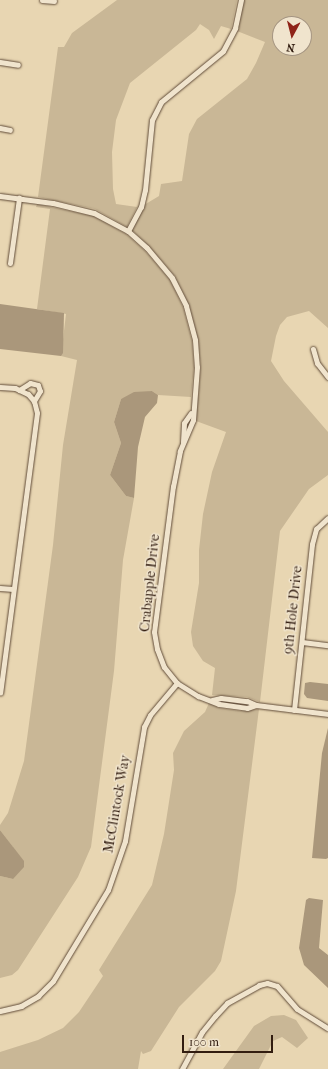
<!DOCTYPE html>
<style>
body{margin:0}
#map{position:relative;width:328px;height:1069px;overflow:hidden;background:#e8d6b2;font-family:"IM FELL French Canon",serif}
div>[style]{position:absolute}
.green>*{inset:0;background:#c9b796}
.water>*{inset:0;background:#aa977b}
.roads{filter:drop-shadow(0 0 1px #604b38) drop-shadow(0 0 1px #604b38)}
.street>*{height:5px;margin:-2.5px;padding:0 2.5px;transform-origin:2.5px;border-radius:2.5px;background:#f0e4cd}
span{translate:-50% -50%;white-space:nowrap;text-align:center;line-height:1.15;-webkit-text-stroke:3px #f0e4cd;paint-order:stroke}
.street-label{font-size:14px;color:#321d10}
.north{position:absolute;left:272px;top:16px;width:40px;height:40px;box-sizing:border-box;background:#f0e4cd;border:1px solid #a49481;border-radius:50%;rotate:187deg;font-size:11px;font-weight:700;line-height:16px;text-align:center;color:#321d10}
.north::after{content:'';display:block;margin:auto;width:14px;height:18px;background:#8f2418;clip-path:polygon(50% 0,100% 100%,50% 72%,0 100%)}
.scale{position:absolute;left:182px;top:1035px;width:91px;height:18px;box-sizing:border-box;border:2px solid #321d10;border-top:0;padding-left:5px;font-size:12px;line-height:14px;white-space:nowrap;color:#321d10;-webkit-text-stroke:3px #f0e4cd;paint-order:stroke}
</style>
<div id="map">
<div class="green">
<i style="clip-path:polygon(117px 0,237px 0,231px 29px,221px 26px,214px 39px,209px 30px,200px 24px,196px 30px,130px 83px,116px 120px,112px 152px,113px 189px,116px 204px,137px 207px,127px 227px,95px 209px,38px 197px,58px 47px,64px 47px,72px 33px)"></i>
<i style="clip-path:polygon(evenodd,244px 0,328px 0,328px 328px,309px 311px,287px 317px,280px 325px,276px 336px,271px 361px,284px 381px,328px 432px,328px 475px,309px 489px,280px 531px,260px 702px,247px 697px,212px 695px,215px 668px,203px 661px,193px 646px,191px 632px,199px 583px,199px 550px,203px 514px,212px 472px,226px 432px,196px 421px,201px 367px,198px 339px,189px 305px,175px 276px,149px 246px,132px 230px,144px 205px,159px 196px,161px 184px,182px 181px,189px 134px,197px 119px,247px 79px,256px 63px,265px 42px,237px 31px,244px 0,280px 24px,304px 24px,304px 48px,280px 48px,280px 24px)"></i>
<i style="clip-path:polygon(37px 204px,93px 216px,126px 234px,145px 251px,170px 280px,183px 307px,192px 341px,194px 367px,191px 397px,158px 395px,152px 391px,121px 399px,114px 422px,121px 443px,110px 475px,126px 496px,134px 498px,123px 560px,114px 671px,91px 847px,78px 877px,18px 970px,12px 975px,0 978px,0 876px,13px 879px,13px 847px,0 830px,0 825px,8px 813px,24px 761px,53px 545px,63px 445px,77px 360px,61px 356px,66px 314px,37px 309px,50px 209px,36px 207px)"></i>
<i style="clip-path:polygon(209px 703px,219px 708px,240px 711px,259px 709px,236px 891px,221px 961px,215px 971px,179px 1007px,151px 1051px,143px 1054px,141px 1051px,138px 1069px,0 1069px,0 1052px,38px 1040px,63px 1028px,79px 1012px,103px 976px,99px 970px,152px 885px,164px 834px,174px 770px,173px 753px,184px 731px,205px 712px)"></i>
<i style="clip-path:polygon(284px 1015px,296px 1020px,308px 1038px,297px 1048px,282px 1037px,273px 1041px,259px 1069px,223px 1069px,254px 1026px,271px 1016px)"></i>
</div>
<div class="water">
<i style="clip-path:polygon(0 304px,64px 313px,63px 353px,61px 356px,0 349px)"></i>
<i style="clip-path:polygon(152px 391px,158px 395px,157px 403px,145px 417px,138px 447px,134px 498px,126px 496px,110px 475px,121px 443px,114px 422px,121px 399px,134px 392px)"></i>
<i style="clip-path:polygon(310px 682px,328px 684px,328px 701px,307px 698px,304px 694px,305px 683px)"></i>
<i style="clip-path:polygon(328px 728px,328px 858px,326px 859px,312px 858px,322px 753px)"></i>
<i style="clip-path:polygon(0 830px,24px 861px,24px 867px,13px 879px,0 876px)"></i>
<i style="clip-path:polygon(309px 898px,323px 900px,319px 948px,328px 955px,328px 988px,304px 965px,299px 948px,306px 900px)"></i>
</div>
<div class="roads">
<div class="street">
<i style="left:42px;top:0;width:12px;rotate:5deg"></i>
<i style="left:0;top:62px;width:18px;rotate:9deg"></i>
<i style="left:0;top:128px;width:10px;rotate:11deg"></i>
<i style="left:0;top:196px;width:53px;rotate:7.5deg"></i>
<i style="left:53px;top:203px;width:42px;rotate:13.7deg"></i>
<i style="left:94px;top:213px;width:38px;rotate:28deg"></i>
<i style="left:128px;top:231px;width:25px;rotate:42deg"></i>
<i style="left:147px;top:248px;width:39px;rotate:50deg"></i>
<i style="left:172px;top:278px;width:31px;rotate:63deg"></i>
<i style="left:186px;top:306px;width:35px;rotate:75deg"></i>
<i style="left:195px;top:340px;width:27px;rotate:86deg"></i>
<i style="left:197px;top:367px;width:53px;rotate:94.3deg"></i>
<i style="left:193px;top:420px;width:34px;rotate:113deg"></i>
<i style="left:180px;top:451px;width:36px;rotate:101deg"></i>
<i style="left:173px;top:486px;width:147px;rotate:97.4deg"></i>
<i style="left:154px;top:632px;width:17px;rotate:80deg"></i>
<i style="left:157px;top:649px;width:19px;rotate:69deg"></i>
<i style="left:164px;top:667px;width:21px;rotate:51deg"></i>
<i style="left:177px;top:683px;width:25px;rotate:32deg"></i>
<i style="left:198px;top:696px;width:22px;rotate:21deg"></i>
<i style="left:219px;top:704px;width:28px;rotate:8deg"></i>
<i style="left:247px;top:708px;width:9px;rotate:-18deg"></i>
<i style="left:128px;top:231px;width:27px;rotate:-62deg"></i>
<i style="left:141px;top:207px;width:17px;rotate:-77deg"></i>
<i style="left:145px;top:190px;width:70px;rotate:-84.3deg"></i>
<i style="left:152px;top:120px;width:20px;rotate:-63deg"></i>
<i style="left:161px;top:102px;width:80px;rotate:-39.4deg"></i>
<i style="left:223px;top:51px;width:26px;rotate:-62deg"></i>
<i style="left:235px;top:28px;width:29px;rotate:-78deg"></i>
<i style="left:10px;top:263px;width:66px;rotate:-82.1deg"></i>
<i style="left:313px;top:349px;width:15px;rotate:74deg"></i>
<i style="left:317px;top:363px;width:18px;rotate:52deg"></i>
<i style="left:0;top:387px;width:15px;rotate:4deg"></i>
<i style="left:15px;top:388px;width:14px;rotate:25deg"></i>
<i style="left:28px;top:394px;width:9px;rotate:49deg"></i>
<i style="left:34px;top:401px;width:12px;rotate:76deg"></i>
<i style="left:37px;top:413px;width:282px;rotate:97.5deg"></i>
<i style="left:19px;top:390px;width:13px;rotate:-32deg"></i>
<i style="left:30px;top:383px;width:8px;rotate:14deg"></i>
<i style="left:38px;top:385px;width:6px;rotate:72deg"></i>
<i style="left:40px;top:391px;width:12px;rotate:121deg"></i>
<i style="left:183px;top:442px;width:19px;rotate:-87deg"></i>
<i style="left:184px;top:423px;width:12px;rotate:-55deg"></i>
<i style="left:0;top:588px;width:13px;rotate:4deg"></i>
<i style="left:302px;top:642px;width:26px;rotate:7deg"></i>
<i style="left:212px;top:700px;width:9px;rotate:-13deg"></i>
<i style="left:221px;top:698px;width:26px;rotate:7deg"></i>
<i style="left:247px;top:701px;width:10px;rotate:24deg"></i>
<i style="left:256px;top:705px;width:73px;rotate:7.1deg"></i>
<i style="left:294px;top:710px;width:167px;rotate:-83.8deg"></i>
<i style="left:312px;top:544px;width:16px;rotate:-75deg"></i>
<i style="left:316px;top:529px;width:16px;rotate:-43deg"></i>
<i style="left:0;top:1011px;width:22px;rotate:-13deg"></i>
<i style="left:21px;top:1006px;width:20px;rotate:-30deg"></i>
<i style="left:38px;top:996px;width:21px;rotate:-45deg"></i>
<i style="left:53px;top:981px;width:106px;rotate:-58.9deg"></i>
<i style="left:108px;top:890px;width:52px;rotate:-70.9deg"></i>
<i style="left:125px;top:841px;width:116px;rotate:-80.5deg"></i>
<i style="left:144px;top:727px;width:13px;rotate:-63deg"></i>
<i style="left:150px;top:715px;width:42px;rotate:-49.8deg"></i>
<i style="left:182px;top:1069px;width:42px;rotate:-61.6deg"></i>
<i style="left:202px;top:1032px;width:21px;rotate:-51deg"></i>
<i style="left:215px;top:1016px;width:18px;rotate:-47deg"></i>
<i style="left:227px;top:1003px;width:37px;rotate:-29deg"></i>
<i style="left:259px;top:985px;width:8px;rotate:-14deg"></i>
<i style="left:267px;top:983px;width:10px;rotate:17deg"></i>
<i style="left:277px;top:986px;width:30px;rotate:49deg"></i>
<i style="left:297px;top:1009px;width:36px;rotate:32deg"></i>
</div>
</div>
<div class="street-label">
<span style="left:150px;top:583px;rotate:-84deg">Crabapple Drive</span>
<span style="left:293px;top:610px;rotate:-84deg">9th Hole Drive</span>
<span style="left:117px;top:804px;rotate:-80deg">McClintock Way</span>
</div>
<div class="north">N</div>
<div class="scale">100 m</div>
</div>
